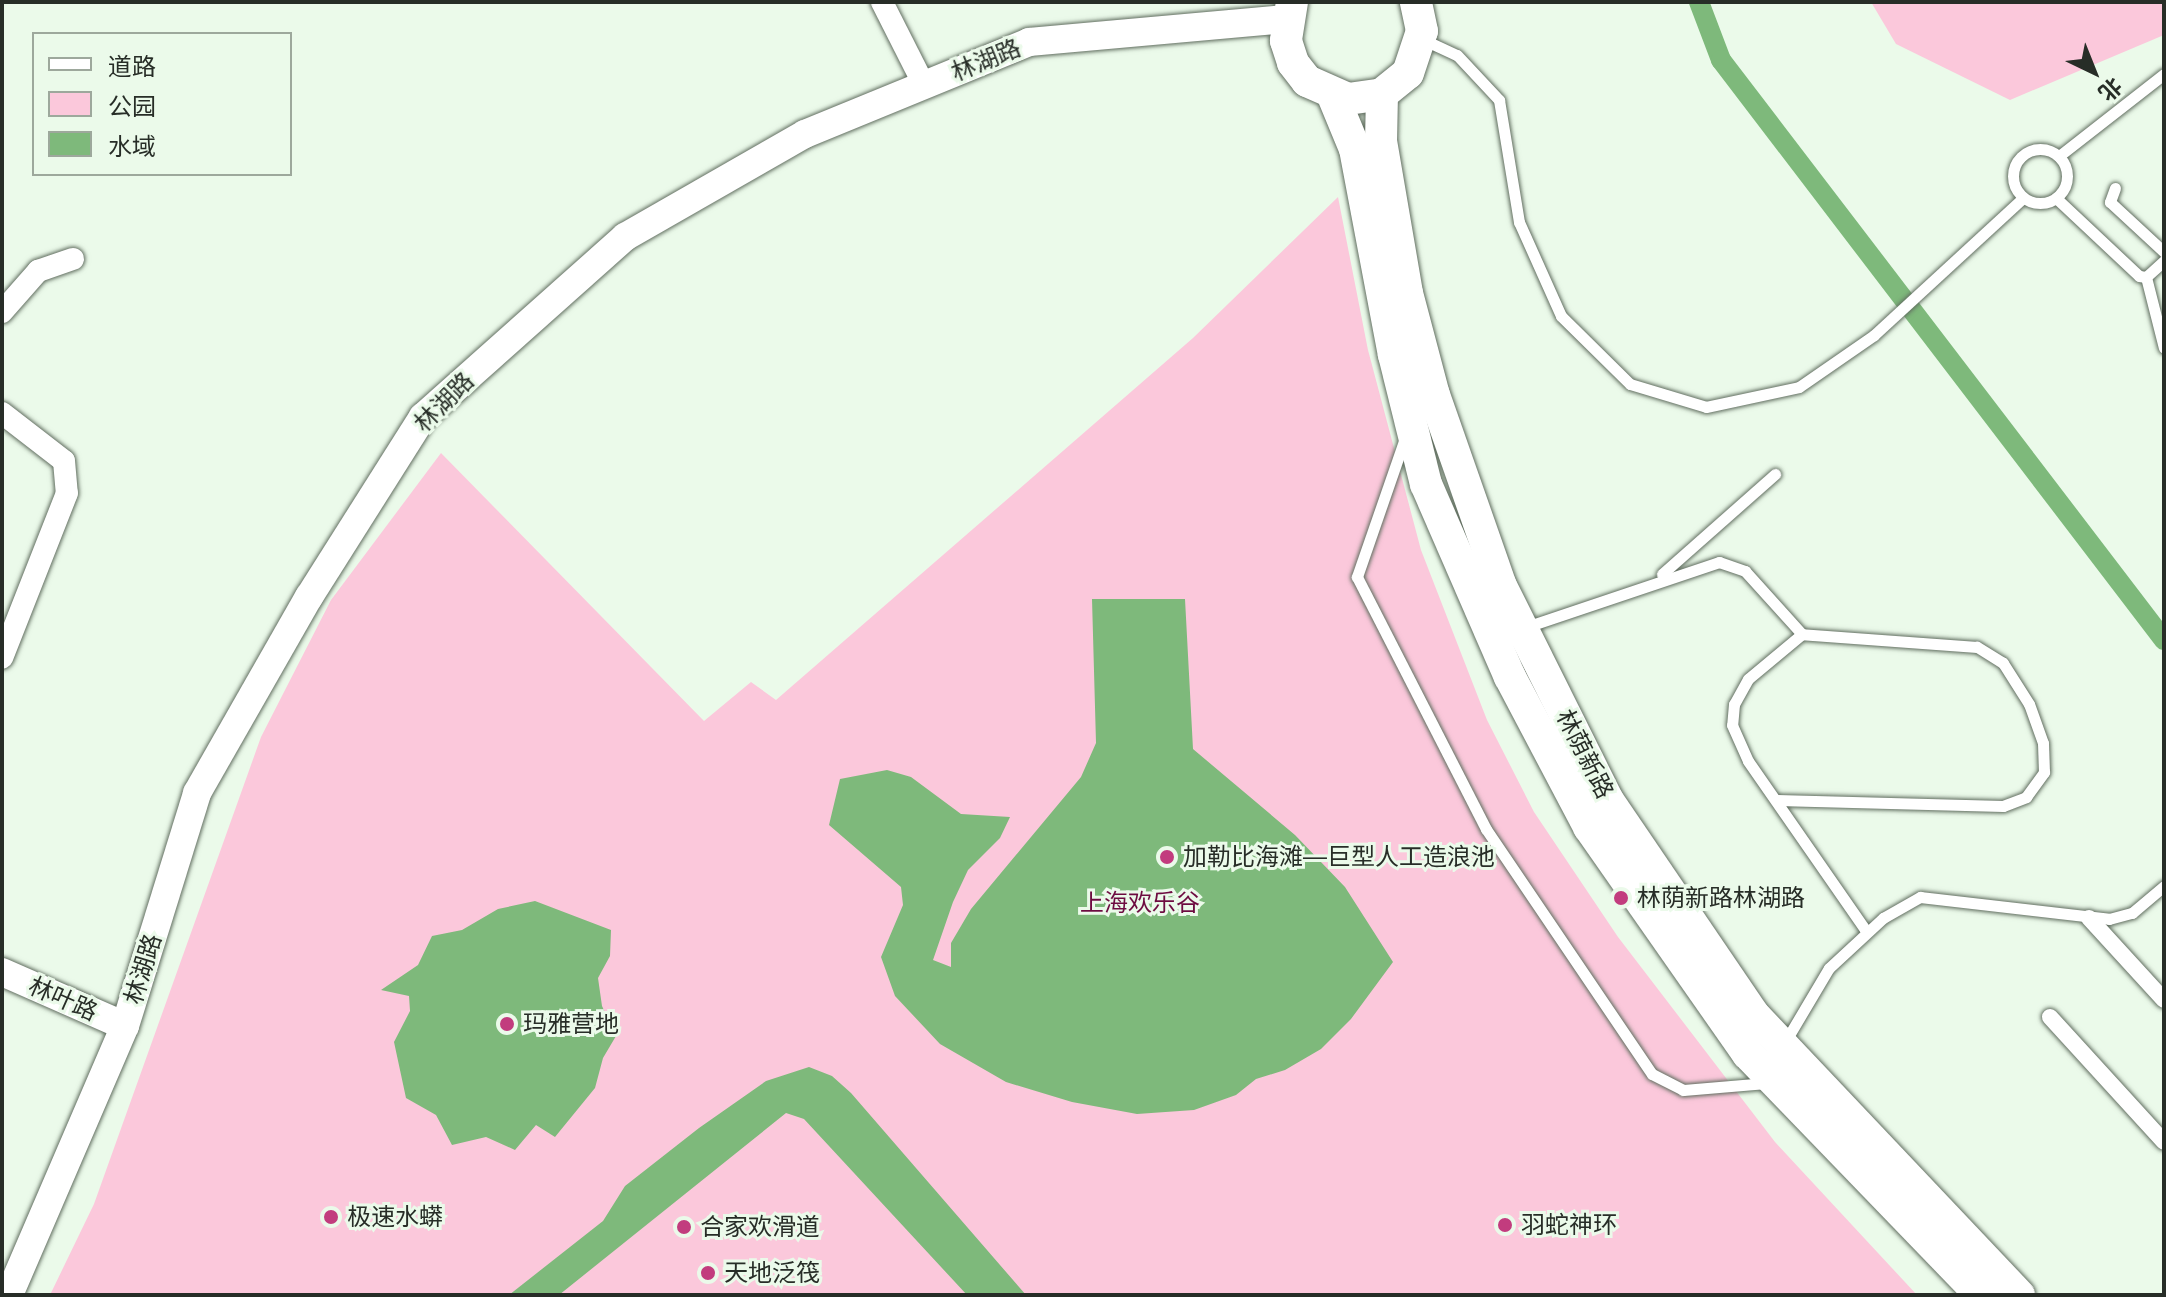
<!DOCTYPE html>
<meta charset="utf-8">
<style>
body{margin:0}
#map{position:relative;width:2166px;height:1297px;overflow:hidden;background:#ebfaea;font-family:Ubuntu,"Noto Sans SC",sans-serif}
div>[style]{position:absolute}
.green>*{inset:0;background:#fbc8db}
.water>*{inset:0;background:#7eb97b}
.canal>*{height:20px;margin:-10px;padding:0 10px;transform-origin:10px;border-radius:10px;background:#7eb97b}
.roads{filter:drop-shadow(0 0 2px #616e60) drop-shadow(0 0 2px #616e60)}
.service>*{height:11px;margin:-5.5px;padding:0 5.5px;transform-origin:5.5px;border-radius:5.5px;background:#fff}
.service>.ring{margin:-5.5px;padding:0;box-sizing:content-box;background:none;border:11px solid #fff;border-radius:50%}
.pedestrian>*{height:16px;margin:-8px;padding:0 8px;transform-origin:8px;border-radius:8px;background:#fff}
.minor>*{height:22px;margin:-11px;padding:0 11px;transform-origin:11px;border-radius:11px;background:#fff}
.tertiary>*{height:28px;margin:-14px;padding:0 14px;transform-origin:14px;border-radius:14px;background:#fff}
.secondary>*{height:32px;margin:-16px;padding:0 16px;transform-origin:16px;border-radius:16px;background:#fff}
.dots>*{width:22px;height:22px;translate:-50% -50%;box-sizing:border-box;border:4px solid #ebfaea;border-radius:50%}
span{translate:-50% -50%;white-space:nowrap;text-align:center;line-height:1.15;-webkit-text-stroke:6px #ebfaea;paint-order:stroke}
.street-label{font-size:24px;color:#272d27}
.poi-label{font-size:24px;color:#272d27}
.left{translate:0 -50%;text-align:left}
.park-label{font-size:24px;color:#6d0b40}
.frame{position:absolute;inset:0;border:4px solid #272d27;pointer-events:none}
.legend{position:absolute;left:32px;top:32px;width:260px;height:144px;box-sizing:border-box;background:#ebfaea;border:2px solid #9da89c;margin:0;padding:10px 14px;list-style:none;font-size:24px;color:#272d27}
.legend li{display:flex;align-items:center;gap:16px;height:40px}
.legend b{width:40px;border:2px solid #9da89c}
.north{position:absolute;left:2054px;top:32px;width:80px;height:80px;-webkit-text-stroke:6px #ebfaea;paint-order:stroke;rotate:137deg;font-size:22px;font-weight:700;line-height:32px;text-align:center;color:#272d27}
.north::after{content:'';display:block;margin:auto;width:28px;height:36px;background:#272d27;clip-path:polygon(50% 0,100% 100%,50% 72%,0 100%)}
</style>
<div id="map">
<div class="green">
<i style="clip-path:polygon(1871px 2px,2164px 2px,2164px 35px,2010px 100px,1896px 44px)"></i>
<i style="clip-path:polygon(1338px 197px,1368px 350px,1421px 550px,1487px 720px,1534px 812px,1618px 937px,1775px 1142px,1917px 1295px,50px 1295px,94px 1204px,261px 737px,331px 600px,441px 453px,704px 721px,751px 682px,776px 700px,1193px 338px)"></i>
</div>
<div class="water">
<i style="clip-path:polygon(1092px 599px,1185px 599px,1193px 749px,1295px 835px,1345px 887px,1393px 962px,1351px 1019px,1321px 1049px,1285px 1070px,1256px 1079px,1236px 1095px,1194px 1110px,1137px 1114px,1072px 1102px,1006px 1082px,940px 1044px,895px 996px,881px 957px,903px 905px,901px 887px,829px 825px,840px 779px,887px 770px,911px 777px,961px 814px,1010px 817px,1000px 838px,968px 870px,953px 902px,933px 960px,951px 967px,951px 943px,971px 909px,1081px 777px,1096px 743px)"></i>
<i style="clip-path:polygon(535px 901px,611px 930px,610px 956px,598px 978px,602px 1006px,616px 1036px,603px 1058px,595px 1088px,555px 1137px,536px 1125px,515px 1150px,486px 1137px,452px 1145px,436px 1115px,406px 1098px,394px 1042px,410px 1011px,409px 996px,381px 990px,418px 965px,432px 936px,462px 930px,498px 909px)"></i>
<i style="clip-path:polygon(809px 1067px,832px 1076px,851px 1093px,1026px 1295px,967px 1295px,804px 1119px,786px 1113px,559px 1295px,509px 1295px,603px 1221px,625px 1186px,699px 1128px,766px 1081px)"></i>
</div>
<div class="canal">
<i style="left:1699px;top:2px;width:62px;rotate:69.2deg"></i>
<i style="left:1721px;top:60px;width:730px;rotate:52.63deg"></i>
</div>
<div class="roads">
<div class="service">
<i style="left:1422px;top:39px;width:38px;rotate:25deg"></i>
<i style="left:1457px;top:55px;width:62px;rotate:47deg"></i>
<i style="left:1499px;top:100px;width:124px;rotate:80.7deg"></i>
<i style="left:1519px;top:222px;width:103px;rotate:65.9deg"></i>
<i style="left:1561px;top:316px;width:97px;rotate:44.6deg"></i>
<i style="left:1630px;top:384px;width:79px;rotate:16.8deg"></i>
<i style="left:1706px;top:407px;width:95px;rotate:-12.1deg"></i>
<i style="left:1799px;top:387px;width:91px;rotate:-34.7deg"></i>
<i style="left:1874px;top:335px;width:202px;rotate:-42.6deg"></i>
<i class="ring" style="left:2013px;top:149px;width:43px;height:43px"></i>
<i style="left:2059px;top:156px;width:133px;rotate:-38deg"></i>
<i style="left:2115px;top:188px;width:15px;rotate:110deg"></i>
<i style="left:2110px;top:202px;width:74px;rotate:42.8deg"></i>
<i style="left:2056px;top:198px;width:114px;rotate:43.2deg"></i>
<i style="left:2139px;top:276px;width:7px;rotate:8deg"></i>
<i style="left:2146px;top:277px;width:24px;rotate:-42deg"></i>
<i style="left:2146px;top:277px;width:73px;rotate:75.8deg"></i>
<i style="left:1405px;top:438px;width:147px;rotate:109.1deg"></i>
<i style="left:1357px;top:577px;width:283px;rotate:62.9deg"></i>
<i style="left:1486px;top:829px;width:296px;rotate:55.9deg"></i>
<i style="left:1652px;top:1074px;width:35px;rotate:27deg"></i>
<i style="left:1683px;top:1090px;width:84px;rotate:-4.8deg"></i>
<i style="left:1662px;top:574px;width:151px;rotate:-41.5deg"></i>
<i style="left:1523px;top:628px;width:207px;rotate:-18.6deg"></i>
<i style="left:1719px;top:562px;width:28px;rotate:19deg"></i>
<i style="left:1745px;top:571px;width:85px;rotate:47.9deg"></i>
<i style="left:1802px;top:634px;width:70px;rotate:140.2deg"></i>
<i style="left:1748px;top:679px;width:29px;rotate:119deg"></i>
<i style="left:1734px;top:704px;width:21px;rotate:95deg"></i>
<i style="left:1732px;top:725px;width:39px;rotate:66deg"></i>
<i style="left:1748px;top:761px;width:208px;rotate:55.2deg"></i>
<i style="left:1777px;top:800px;width:226px;rotate:1.5deg"></i>
<i style="left:2003px;top:806px;width:25px;rotate:-21deg"></i>
<i style="left:2026px;top:797px;width:31px;rotate:-54deg"></i>
<i style="left:2044px;top:772px;width:29px;rotate:-92deg"></i>
<i style="left:2043px;top:743px;width:41px;rotate:-109.7deg"></i>
<i style="left:2029px;top:704px;width:49px;rotate:-122.4deg"></i>
<i style="left:2003px;top:663px;width:31px;rotate:-148deg"></i>
<i style="left:1977px;top:647px;width:175px;rotate:-175.8deg"></i>
<i style="left:1785px;top:1042px;width:86px;rotate:-59.3deg"></i>
<i style="left:1829px;top:968px;width:74px;rotate:-42.8deg"></i>
<i style="left:1883px;top:918px;width:43px;rotate:-29.6deg"></i>
<i style="left:1920px;top:897px;width:190px;rotate:6.6deg"></i>
<i style="left:2109px;top:919px;width:24px;rotate:-15deg"></i>
<i style="left:2132px;top:913px;width:42px;rotate:-40.2deg"></i>
</div>
<div class="pedestrian">
<i style="left:2089px;top:918px;width:111px;rotate:47.6deg"></i>
<i style="left:2050px;top:1017px;width:169px;rotate:47.6deg"></i>
</div>
<div class="minor">
<i style="left:882px;top:2px;width:93px;rotate:63.2deg"></i>
<i style="left:2px;top:312px;width:55px;rotate:-48.7deg"></i>
<i style="left:38px;top:271px;width:37px;rotate:-19deg"></i>
<i style="left:2px;top:413px;width:78px;rotate:37.7deg"></i>
<i style="left:64px;top:461px;width:32px;rotate:85deg"></i>
<i style="left:67px;top:493px;width:177px;rotate:111.5deg"></i>
</div>
<div class="tertiary">
<i style="left:2px;top:972px;width:134px;rotate:23.7deg"></i>
<i style="left:9px;top:1295px;width:293px;rotate:-66.7deg"></i>
<i style="left:125px;top:1026px;width:244px;rotate:-72.8deg"></i>
<i style="left:197px;top:793px;width:226px;rotate:-60.3deg"></i>
<i style="left:309px;top:597px;width:213px;rotate:-57.7deg"></i>
<i style="left:423px;top:417px;width:271px;rotate:-41.7deg"></i>
<i style="left:625px;top:237px;width:207px;rotate:-29.8deg"></i>
<i style="left:805px;top:134px;width:242px;rotate:-22.3deg"></i>
<i style="left:1029px;top:42px;width:258px;rotate:-5.1deg"></i>
</div>
<div class="secondary">
<i style="left:1292px;top:2px;width:39px;rotate:99deg"></i>
<i style="left:1286px;top:41px;width:23px;rotate:72deg"></i>
<i style="left:1293px;top:63px;width:23px;rotate:52deg"></i>
<i style="left:1307px;top:81px;width:45px;rotate:23.7deg"></i>
<i style="left:1348px;top:99px;width:34px;rotate:-8deg"></i>
<i style="left:1382px;top:94px;width:33px;rotate:-39deg"></i>
<i style="left:1408px;top:73px;width:44px;rotate:-71.6deg"></i>
<i style="left:1422px;top:31px;width:30px;rotate:-102deg"></i>
<i style="left:1382px;top:94px;width:47px;rotate:91.2deg"></i>
<i style="left:1381px;top:141px;width:154px;rotate:80.3deg"></i>
<i style="left:1407px;top:293px;width:106px;rotate:75.2deg"></i>
<i style="left:1434px;top:395px;width:202px;rotate:70.7deg"></i>
<i style="left:1501px;top:586px;width:238px;rotate:63.5deg"></i>
<i style="left:1607px;top:799px;width:261px;rotate:55.8deg"></i>
<i style="left:1754px;top:1015px;width:386px;rotate:46.6deg"></i>
<i style="left:1333px;top:96px;width:57px;rotate:67.5deg"></i>
<i style="left:1355px;top:149px;width:210px;rotate:79.3deg"></i>
<i style="left:1394px;top:355px;width:133px;rotate:76.1deg"></i>
<i style="left:1426px;top:484px;width:210px;rotate:66.5deg"></i>
<i style="left:1510px;top:677px;width:170px;rotate:62.2deg"></i>
<i style="left:1589px;top:827px;width:277px;rotate:55deg"></i>
<i style="left:1748px;top:1054px;width:335px;rotate:46deg"></i>
</div>
</div>
<div class="dots">
<i style="left:1167px;top:857px;background:#c23c7e"></i>
<i style="left:1621px;top:898px;background:#c23c7e"></i>
<i style="left:507px;top:1024px;background:#c23c7e"></i>
<i style="left:331px;top:1217px;background:#c23c7e"></i>
<i style="left:1505px;top:1225px;background:#c23c7e"></i>
<i style="left:684px;top:1227px;background:#c23c7e"></i>
<i style="left:708px;top:1273px;background:#c23c7e"></i>
</div>
<div class="street-label">
<span style="left:986px;top:60px;rotate:-22deg">林湖路</span>
<span style="left:444px;top:402px;rotate:-45deg">林湖路</span>
<span style="left:1585px;top:754px;rotate:63deg">林荫新路</span>
<span style="left:143px;top:969px;rotate:-73deg">林湖路</span>
<span style="left:63px;top:999px;rotate:24deg">林叶路</span>
</div>
<div class="poi-label">
<span class="left" style="left:1183px;top:857px">加勒比海滩—巨型人工造浪池</span>
<span class="left" style="left:1637px;top:898px">林荫新路林湖路</span>
<span class="left" style="left:523px;top:1024px">玛雅营地</span>
<span class="left" style="left:347px;top:1217px">极速水蟒</span>
<span class="left" style="left:1521px;top:1225px">羽蛇神环</span>
<span class="left" style="left:700px;top:1227px">合家欢滑道</span>
<span class="left" style="left:724px;top:1273px">天地泛筏</span>
</div>
<div class="park-label">
<span style="left:1140px;top:903px">上海欢乐谷</span>
</div>
<div class="frame"></div>
<ul class="legend">
<li><b style="height:10px;background:#fff"></b>道路</li>
<li><b style="height:22px;background:#fbc8db"></b>公园</li>
<li><b style="height:22px;background:#7eb97b"></b>水域</li>
</ul>
<div class="north">北</div>
</div>
